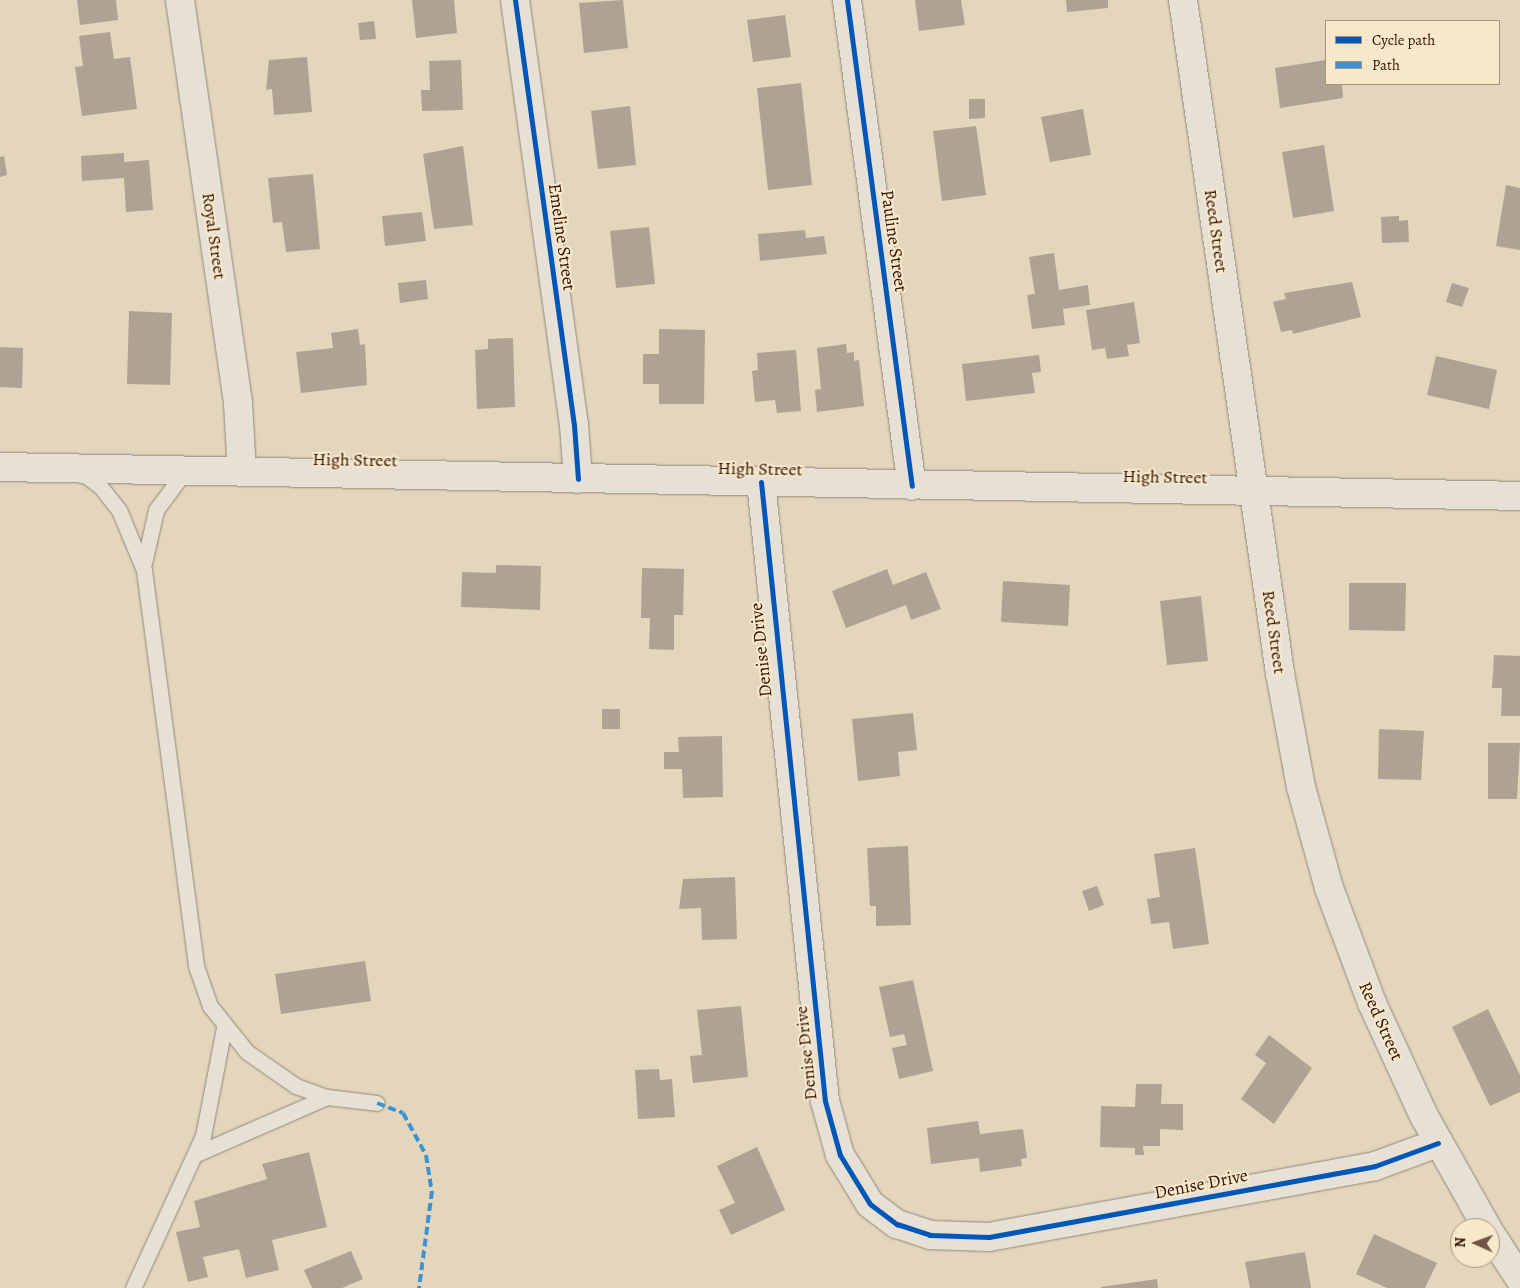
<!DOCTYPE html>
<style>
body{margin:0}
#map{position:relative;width:1520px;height:1288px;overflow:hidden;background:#e3d6bd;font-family:Alegreya,serif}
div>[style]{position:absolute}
.building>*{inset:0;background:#aea392}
.roads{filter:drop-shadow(0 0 1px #938778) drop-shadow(0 0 1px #938778)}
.lane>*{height:15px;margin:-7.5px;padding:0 7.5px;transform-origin:7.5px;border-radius:7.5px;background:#e7e1d5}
.street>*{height:28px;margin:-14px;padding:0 14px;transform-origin:14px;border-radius:14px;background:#e7e1d5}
.secondary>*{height:28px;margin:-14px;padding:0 14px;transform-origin:14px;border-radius:14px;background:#e7e1d5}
.quiet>*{height:4px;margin-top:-2px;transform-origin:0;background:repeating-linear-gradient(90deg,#3d92d1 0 8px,transparent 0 12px)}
.cycleway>*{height:5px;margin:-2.5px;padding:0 2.5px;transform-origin:2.5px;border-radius:2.5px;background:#0057b8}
span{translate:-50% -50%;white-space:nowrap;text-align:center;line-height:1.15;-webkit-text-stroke:4px #f7e8ca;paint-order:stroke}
.street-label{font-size:18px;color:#331104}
.legend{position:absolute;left:1325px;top:20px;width:175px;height:65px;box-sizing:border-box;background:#f7e8ca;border:1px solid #a9927b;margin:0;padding:6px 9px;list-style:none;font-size:15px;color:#331104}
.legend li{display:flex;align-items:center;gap:10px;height:25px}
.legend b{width:25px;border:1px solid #a9927b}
.north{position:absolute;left:1450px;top:1218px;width:50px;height:50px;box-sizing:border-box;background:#f7e8ca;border:1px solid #a9927b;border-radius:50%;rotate:272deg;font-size:14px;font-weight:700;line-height:20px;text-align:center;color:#331104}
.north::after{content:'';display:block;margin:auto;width:18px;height:22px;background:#715645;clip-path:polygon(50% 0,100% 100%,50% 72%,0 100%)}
</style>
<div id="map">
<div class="building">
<i style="clip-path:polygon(77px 0,116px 0,118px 20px,80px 25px)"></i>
<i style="clip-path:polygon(412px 0,454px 0,457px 33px,416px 38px)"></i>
<i style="clip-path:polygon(623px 0,628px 48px,584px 53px,579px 3px)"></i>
<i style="clip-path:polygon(915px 0,961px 0,965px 25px,919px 31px)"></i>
<i style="clip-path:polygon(1066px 0,1108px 0,1108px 8px,1067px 12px)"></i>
<i style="clip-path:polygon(785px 15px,791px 57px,753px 62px,747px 20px)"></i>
<i style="clip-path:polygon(374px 21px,376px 39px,360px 40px,358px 23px)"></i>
<i style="clip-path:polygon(110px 32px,114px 59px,130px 57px,137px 109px,82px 116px,75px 67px,83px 66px,79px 36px)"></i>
<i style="clip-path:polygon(307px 57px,312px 112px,274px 115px,272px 89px,266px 90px,269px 60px)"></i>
<i style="clip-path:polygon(461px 60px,463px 110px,422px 111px,421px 90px,430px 90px,429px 61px)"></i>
<i style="clip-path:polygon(1326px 60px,1326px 84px,1342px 84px,1343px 98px,1280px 108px,1275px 68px)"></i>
<i style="clip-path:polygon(801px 83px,812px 185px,768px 190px,757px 88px)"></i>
<i style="clip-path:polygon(969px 99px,985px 99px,985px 118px,969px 119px)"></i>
<i style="clip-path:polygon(630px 106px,636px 165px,598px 169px,591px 111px)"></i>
<i style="clip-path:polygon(1083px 109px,1091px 155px,1050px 162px,1041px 117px)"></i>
<i style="clip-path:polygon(976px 126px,986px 195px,942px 201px,933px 131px)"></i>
<i style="clip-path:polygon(1324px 145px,1334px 211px,1293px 218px,1282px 152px)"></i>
<i style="clip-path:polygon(463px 146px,473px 225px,434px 229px,423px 154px)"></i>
<i style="clip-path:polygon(124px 153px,124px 162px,149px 160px,153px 210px,126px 212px,124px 178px,82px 181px,81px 156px)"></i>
<i style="clip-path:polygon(4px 156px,7px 175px,0 177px,0 157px)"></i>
<i style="clip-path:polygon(313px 174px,320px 249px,286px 252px,282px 222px,273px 223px,268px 178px)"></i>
<i style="clip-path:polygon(1506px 185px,1520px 188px,1520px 250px,1496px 246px)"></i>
<i style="clip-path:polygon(422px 212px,426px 241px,385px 246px,382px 216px)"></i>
<i style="clip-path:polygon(1399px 216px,1399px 221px,1408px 220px,1409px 242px,1382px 243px,1381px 217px)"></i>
<i style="clip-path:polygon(649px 227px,655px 284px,616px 288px,610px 231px)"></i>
<i style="clip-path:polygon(805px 230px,806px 238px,824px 236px,827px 254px,760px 261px,758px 234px)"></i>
<i style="clip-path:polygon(1054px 253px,1059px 290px,1088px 285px,1090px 305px,1063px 309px,1065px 325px,1032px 329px,1027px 295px,1035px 294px,1029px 257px)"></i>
<i style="clip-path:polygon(426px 280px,428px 299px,400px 303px,398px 283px)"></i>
<i style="clip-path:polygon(1352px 282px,1361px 317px,1293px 334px,1292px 330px,1281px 332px,1273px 302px,1286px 299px,1284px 293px)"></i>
<i style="clip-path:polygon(1452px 283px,1469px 288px,1462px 307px,1446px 302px)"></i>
<i style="clip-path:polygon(1134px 302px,1140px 343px,1127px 345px,1129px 356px,1107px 359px,1105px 348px,1092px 350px,1086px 310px)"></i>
<i style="clip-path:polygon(129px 311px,172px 313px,170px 385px,127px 384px)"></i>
<i style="clip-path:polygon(358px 329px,360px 345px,365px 344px,367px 385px,301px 393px,296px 352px,333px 348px,331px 333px)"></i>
<i style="clip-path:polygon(659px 329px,705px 330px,704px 404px,659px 404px,659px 384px,643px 384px,643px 354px,659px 354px)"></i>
<i style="clip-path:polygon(513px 338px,515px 407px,477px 409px,475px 350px,488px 349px,488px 339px)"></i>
<i style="clip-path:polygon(846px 344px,847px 353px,854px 352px,854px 361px,859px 360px,864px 406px,817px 412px,815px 390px,821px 389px,817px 348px)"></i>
<i style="clip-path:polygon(0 347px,23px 348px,22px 388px,0 387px)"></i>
<i style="clip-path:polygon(796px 350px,801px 411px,777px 413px,775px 400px,755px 402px,752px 371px,758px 370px,757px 353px)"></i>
<i style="clip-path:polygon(1039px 355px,1041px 372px,1032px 373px,1035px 393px,966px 401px,962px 364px)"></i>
<i style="clip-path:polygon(1436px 356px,1497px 370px,1489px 409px,1427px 395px)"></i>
<i style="clip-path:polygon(496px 565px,541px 566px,540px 610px,461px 607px,462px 572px,496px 573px)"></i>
<i style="clip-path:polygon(642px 568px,684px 569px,683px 615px,674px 615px,674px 650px,649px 649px,650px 618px,641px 618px)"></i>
<i style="clip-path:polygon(887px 569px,893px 585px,926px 572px,941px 609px,911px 620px,906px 605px,846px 628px,832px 591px)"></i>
<i style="clip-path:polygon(1003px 581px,1070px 585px,1068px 626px,1001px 622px)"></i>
<i style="clip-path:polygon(1349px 583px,1406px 583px,1405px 631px,1349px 630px)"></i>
<i style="clip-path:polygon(1201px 596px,1208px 661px,1167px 665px,1160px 601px)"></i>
<i style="clip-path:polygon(1494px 655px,1520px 656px,1520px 716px,1501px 716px,1502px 688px,1492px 688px)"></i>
<i style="clip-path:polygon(602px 709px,620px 709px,620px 729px,602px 729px)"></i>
<i style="clip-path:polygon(913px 713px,917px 750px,898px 752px,900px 776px,858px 781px,852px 719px)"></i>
<i style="clip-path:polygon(1379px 729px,1424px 731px,1421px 780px,1378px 779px)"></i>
<i style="clip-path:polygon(722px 736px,723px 797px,683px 798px,682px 769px,664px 769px,664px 752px,679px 752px,678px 737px)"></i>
<i style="clip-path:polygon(1488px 743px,1520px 743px,1517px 799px,1488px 799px)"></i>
<i style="clip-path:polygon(908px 846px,911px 925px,876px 926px,876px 906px,870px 906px,867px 848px)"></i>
<i style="clip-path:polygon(1195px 848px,1209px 944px,1173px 949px,1169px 922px,1151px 924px,1147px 899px,1160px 897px,1154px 854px)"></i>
<i style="clip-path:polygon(735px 877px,737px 939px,702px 940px,701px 908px,679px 909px,683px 879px)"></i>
<i style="clip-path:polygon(1097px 886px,1104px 905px,1089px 911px,1082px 891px)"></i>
<i style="clip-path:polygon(365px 961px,371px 1001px,281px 1014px,275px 974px)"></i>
<i style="clip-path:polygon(913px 980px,933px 1071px,899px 1079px,892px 1048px,907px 1045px,904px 1034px,890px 1037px,879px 987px)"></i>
<i style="clip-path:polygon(741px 1006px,748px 1077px,693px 1083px,690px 1056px,702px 1055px,697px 1010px)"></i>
<i style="clip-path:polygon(1488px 1009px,1520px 1075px,1520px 1092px,1490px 1106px,1452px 1027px)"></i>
<i style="clip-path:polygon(1269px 1035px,1312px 1068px,1274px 1124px,1241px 1099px,1266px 1063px,1255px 1055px)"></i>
<i style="clip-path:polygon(659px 1069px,660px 1080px,672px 1079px,675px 1117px,638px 1119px,635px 1070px)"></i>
<i style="clip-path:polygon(1136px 1084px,1162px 1084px,1161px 1104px,1183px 1104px,1183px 1130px,1160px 1129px,1160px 1146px,1143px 1146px,1144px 1155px,1135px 1155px,1135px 1148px,1100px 1147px,1101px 1106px,1135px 1107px)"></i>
<i style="clip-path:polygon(978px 1121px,980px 1134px,1023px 1129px,1027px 1158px,1021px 1159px,1022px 1166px,980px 1172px,979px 1158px,931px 1164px,927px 1128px)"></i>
<i style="clip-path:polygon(757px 1147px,785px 1210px,731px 1235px,719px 1210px,735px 1203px,717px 1166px)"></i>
<i style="clip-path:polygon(309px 1152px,327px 1227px,272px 1240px,279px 1270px,246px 1278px,239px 1249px,203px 1257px,208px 1277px,188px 1282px,176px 1232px,200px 1227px,194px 1201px,267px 1179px,262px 1164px)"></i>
<i style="clip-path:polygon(1374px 1234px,1437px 1263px,1425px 1288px,1387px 1288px,1356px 1274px)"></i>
<i style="clip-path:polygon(351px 1251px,363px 1279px,342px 1288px,312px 1288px,304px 1270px)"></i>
<i style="clip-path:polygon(1305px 1252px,1311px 1288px,1250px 1288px,1245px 1262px)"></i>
<i style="clip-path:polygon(1157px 1279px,1158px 1288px,1101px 1288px,1101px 1287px)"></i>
</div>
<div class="roads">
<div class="lane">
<i style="left:79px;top:471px;width:26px;rotate:36deg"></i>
<i style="left:100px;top:486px;width:31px;rotate:52deg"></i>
<i style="left:119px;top:510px;width:65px;rotate:67.4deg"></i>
<i style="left:144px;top:570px;width:399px;rotate:82.5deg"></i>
<i style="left:196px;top:966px;width:42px;rotate:70.7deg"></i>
<i style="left:210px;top:1006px;width:59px;rotate:51.2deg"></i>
<i style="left:247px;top:1052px;width:60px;rotate:34.8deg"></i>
<i style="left:296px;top:1086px;width:33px;rotate:20deg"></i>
<i style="left:327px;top:1097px;width:50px;rotate:6.8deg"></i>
<i style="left:144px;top:563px;width:54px;rotate:-77.2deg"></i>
<i style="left:156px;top:510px;width:49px;rotate:-53.4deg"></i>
<i style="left:196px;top:1154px;width:143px;rotate:-23.5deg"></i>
<i style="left:133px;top:1288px;width:167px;rotate:-65.3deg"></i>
<i style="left:203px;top:1136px;width:110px;rotate:-79deg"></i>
</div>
<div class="street">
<i style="left:180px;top:0;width:407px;rotate:81.8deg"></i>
<i style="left:238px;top:403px;width:69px;rotate:86.7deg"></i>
<i style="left:515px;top:0;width:429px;rotate:82.1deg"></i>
<i style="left:574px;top:425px;width:54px;rotate:85.8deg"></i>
<i style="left:847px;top:0;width:490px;rotate:82.4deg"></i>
<i style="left:761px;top:482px;width:622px;rotate:84.1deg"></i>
<i style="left:825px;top:1101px;width:56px;rotate:74.5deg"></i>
<i style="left:840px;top:1155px;width:57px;rotate:58.5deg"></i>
<i style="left:870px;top:1204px;width:34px;rotate:37deg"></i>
<i style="left:897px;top:1224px;width:35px;rotate:18deg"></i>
<i style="left:930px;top:1235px;width:59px;rotate:1.9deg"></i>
<i style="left:989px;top:1237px;width:392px;rotate:-10.4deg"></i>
<i style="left:1375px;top:1166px;width:67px;rotate:-20.1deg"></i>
</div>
<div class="secondary">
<i style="left:1183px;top:0;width:680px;rotate:81.8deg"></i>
<i style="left:1280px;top:673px;width:116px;rotate:79.6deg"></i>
<i style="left:1301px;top:787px;width:105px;rotate:74.5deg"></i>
<i style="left:1329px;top:888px;width:123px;rotate:69.5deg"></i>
<i style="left:1372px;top:1003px;width:124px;rotate:65.3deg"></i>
<i style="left:1424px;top:1116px;width:129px;rotate:60.6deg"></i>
<i style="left:0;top:467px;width:1520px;rotate:1.09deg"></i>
<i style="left:1490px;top:1233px;width:55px;rotate:56.9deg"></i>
</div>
</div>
<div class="quiet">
<i style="left:377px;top:1103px;width:28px;rotate:21deg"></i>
<i style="left:403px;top:1113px;width:48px;rotate:61.3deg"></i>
<i style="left:426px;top:1155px;width:36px;rotate:81deg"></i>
<i style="left:432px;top:1191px;width:98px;rotate:97.6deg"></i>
</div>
<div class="cycleway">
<i style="left:515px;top:0;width:429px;rotate:82.1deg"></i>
<i style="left:574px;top:425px;width:54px;rotate:85.8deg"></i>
<i style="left:847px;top:0;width:490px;rotate:82.4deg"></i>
<i style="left:761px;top:482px;width:622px;rotate:84.1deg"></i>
<i style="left:825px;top:1101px;width:56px;rotate:74.5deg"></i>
<i style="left:840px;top:1155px;width:57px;rotate:58.5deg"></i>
<i style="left:870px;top:1204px;width:34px;rotate:37deg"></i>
<i style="left:897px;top:1224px;width:35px;rotate:18deg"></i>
<i style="left:930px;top:1235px;width:59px;rotate:1.9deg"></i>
<i style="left:989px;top:1237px;width:392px;rotate:-10.4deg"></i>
<i style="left:1375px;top:1166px;width:67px;rotate:-20.1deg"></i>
</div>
<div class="street-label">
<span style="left:1216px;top:231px;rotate:82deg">Reed Street</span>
<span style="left:214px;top:236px;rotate:82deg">Royal Street</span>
<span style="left:562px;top:237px;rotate:82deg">Emeline Street</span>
<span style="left:894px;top:241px;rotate:82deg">Pauline Street</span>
<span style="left:355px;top:460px;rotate:1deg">High Street</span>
<span style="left:760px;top:469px;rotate:1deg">High Street</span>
<span style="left:1165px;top:477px;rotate:1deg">High Street</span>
<span style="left:1274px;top:632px;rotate:82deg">Reed Street</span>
<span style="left:761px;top:650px;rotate:-96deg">Denise Drive</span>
<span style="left:1381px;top:1021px;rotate:66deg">Reed Street</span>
<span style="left:806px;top:1053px;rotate:-96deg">Denise Drive</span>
<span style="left:1201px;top:1184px;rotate:-11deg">Denise Drive</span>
</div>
<ul class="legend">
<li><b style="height:6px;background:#0057b8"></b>Cycle path</li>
<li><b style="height:6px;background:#3d92d1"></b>Path</li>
</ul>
<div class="north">N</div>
</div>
